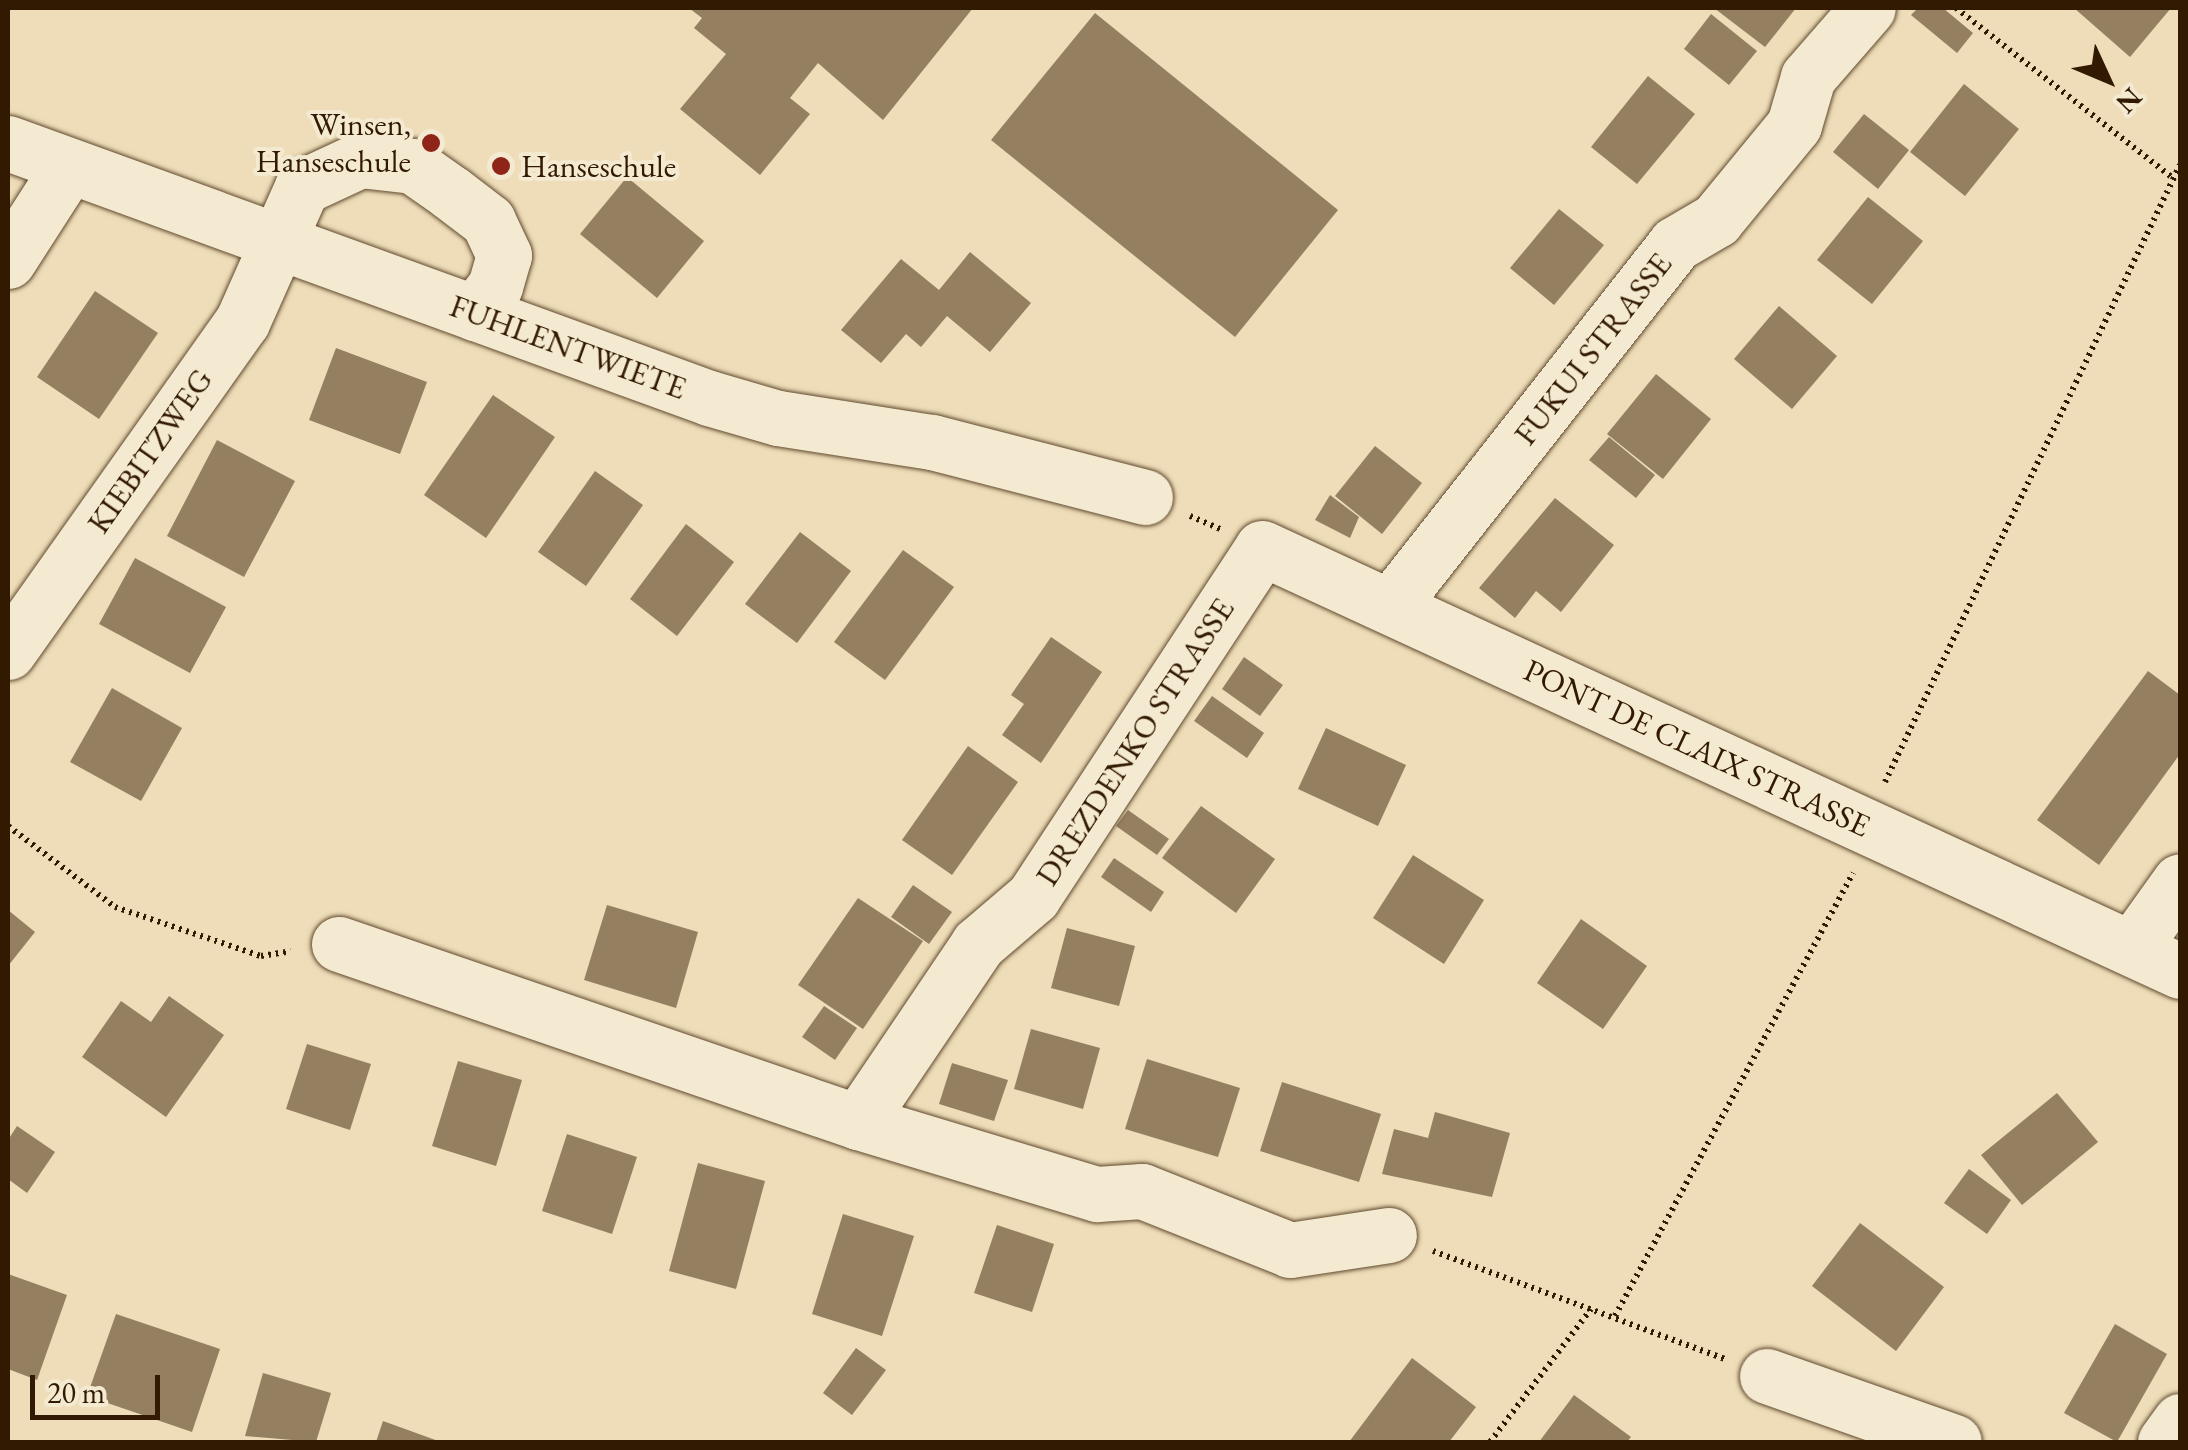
<!DOCTYPE html>
<style>
body{margin:0}
#map{position:relative;width:2188px;height:1450px;overflow:hidden;background:#eeddb8;font-family:"EB Garamond",serif}
div>[style]{position:absolute}
.building>*{inset:0;background:#947f60}
.path>*{height:6px;margin-top:-3px;transform-origin:0;background:repeating-linear-gradient(90deg,#321901 0 2.5px,transparent 0 7.5px)}
.roads{filter:drop-shadow(0 0 2px #614a2f) drop-shadow(0 0 2px #614a2f)}
.minor>*{height:55px;margin:-27.5px;padding:0 27.5px;transform-origin:27.5px;border-radius:27.5px;background:#f4e9d1}
.dots>*{width:28px;height:28px;translate:-50% -50%;box-sizing:border-box;border:5px solid #f4e9d1;border-radius:50%}
span{translate:-50% -50%;white-space:nowrap;text-align:center;line-height:1.15;-webkit-text-stroke:8px #f4e9d1;paint-order:stroke}
.poi-label{font-size:32px;color:#321901}
.right{translate:-100% -50%;text-align:right}
.left{translate:0 -50%;text-align:left}
.street-label{font-size:32px;color:#321901}
.frame{position:absolute;inset:0;border:10px solid #321901;pointer-events:none}
.north{position:absolute;left:2058px;top:30px;width:100px;height:100px;-webkit-text-stroke:8px #f4e9d1;paint-order:stroke;rotate:134deg;font-size:28px;font-weight:700;line-height:40px;text-align:center;color:#321901}
.north::after{content:'';display:block;margin:auto;width:35px;height:45px;background:#321901;clip-path:polygon(50% 0,100% 100%,50% 72%,0 100%)}
.scale{position:absolute;left:30px;top:1375px;width:130px;height:45px;box-sizing:border-box;border:5px solid #321901;border-top:0;padding-left:12px;font-size:30px;line-height:35px;white-space:nowrap;color:#321901;-webkit-text-stroke:8px #f4e9d1;paint-order:stroke}
</style>
<div id="map">
<div class="building">
<i style="clip-path:polygon(689px 8px,973px 8px,883px 120px,818px 63px,790px 98px,810px 114px,760px 175px,680px 109px,726px 54px,694px 28px,702px 18px)"></i>
<i style="clip-path:polygon(1714px 8px,1796px 8px,1765px 47px)"></i>
<i style="clip-path:polygon(1918px 8px,1943px 8px,1973px 33px,1957px 53px,1911px 15px)"></i>
<i style="clip-path:polygon(2074px 8px,2171px 8px,2130px 57px)"></i>
<i style="clip-path:polygon(1095px 13px,1338px 210px,1235px 337px,991px 140px)"></i>
<i style="clip-path:polygon(1711px 14px,1757px 51px,1729px 85px,1684px 49px)"></i>
<i style="clip-path:polygon(1648px 76px,1695px 114px,1637px 184px,1591px 147px)"></i>
<i style="clip-path:polygon(1964px 84px,2019px 129px,1965px 196px,1910px 152px)"></i>
<i style="clip-path:polygon(1864px 114px,1909px 150px,1878px 189px,1833px 152px)"></i>
<i style="clip-path:polygon(627px 177px,704px 241px,657px 298px,580px 234px)"></i>
<i style="clip-path:polygon(1868px 197px,1923px 241px,1872px 304px,1817px 260px)"></i>
<i style="clip-path:polygon(1559px 209px,1604px 245px,1554px 305px,1510px 268px)"></i>
<i style="clip-path:polygon(970px 252px,1031px 303px,990px 352px,947px 316px,921px 347px,906px 334px,881px 363px,841px 330px,901px 259px,939px 290px)"></i>
<i style="clip-path:polygon(95px 291px,158px 333px,99px 419px,37px 377px)"></i>
<i style="clip-path:polygon(1779px 306px,1837px 356px,1792px 409px,1734px 359px)"></i>
<i style="clip-path:polygon(336px 348px,427px 382px,400px 454px,309px 420px)"></i>
<i style="clip-path:polygon(1656px 374px,1711px 419px,1663px 479px,1607px 434px)"></i>
<i style="clip-path:polygon(493px 395px,555px 437px,486px 538px,424px 495px)"></i>
<i style="clip-path:polygon(1609px 437px,1655px 475px,1636px 498px,1589px 460px)"></i>
<i style="clip-path:polygon(217px 440px,295px 481px,244px 577px,167px 536px)"></i>
<i style="clip-path:polygon(1375px 446px,1422px 483px,1382px 534px,1335px 496px)"></i>
<i style="clip-path:polygon(595px 471px,643px 505px,586px 586px,538px 552px)"></i>
<i style="clip-path:polygon(1330px 495px,1359px 517px,1350px 538px,1315px 520px)"></i>
<i style="clip-path:polygon(1555px 498px,1614px 545px,1561px 612px,1536px 591px,1515px 618px,1479px 588px)"></i>
<i style="clip-path:polygon(686px 524px,734px 562px,677px 636px,630px 599px)"></i>
<i style="clip-path:polygon(800px 532px,851px 571px,797px 643px,745px 604px)"></i>
<i style="clip-path:polygon(903px 550px,954px 587px,885px 680px,834px 642px)"></i>
<i style="clip-path:polygon(135px 558px,226px 607px,190px 673px,99px 624px)"></i>
<i style="clip-path:polygon(1051px 637px,1102px 672px,1041px 763px,1002px 735px,1024px 704px,1011px 695px)"></i>
<i style="clip-path:polygon(1244px 657px,1283px 685px,1260px 716px,1222px 689px)"></i>
<i style="clip-path:polygon(2148px 671px,2180px 695px,2180px 754px,2099px 865px,2037px 820px)"></i>
<i style="clip-path:polygon(112px 688px,182px 728px,141px 801px,70px 762px)"></i>
<i style="clip-path:polygon(1212px 696px,1264px 733px,1247px 758px,1194px 721px)"></i>
<i style="clip-path:polygon(1326px 728px,1406px 765px,1378px 826px,1298px 789px)"></i>
<i style="clip-path:polygon(968px 746px,1018px 782px,952px 875px,902px 840px)"></i>
<i style="clip-path:polygon(1201px 806px,1275px 859px,1236px 913px,1162px 858px)"></i>
<i style="clip-path:polygon(1128px 810px,1169px 839px,1157px 855px,1116px 826px)"></i>
<i style="clip-path:polygon(1413px 855px,1484px 900px,1444px 964px,1373px 918px)"></i>
<i style="clip-path:polygon(1114px 858px,1164px 892px,1151px 912px,1101px 877px)"></i>
<i style="clip-path:polygon(913px 885px,952px 912px,929px 944px,891px 917px)"></i>
<i style="clip-path:polygon(858px 898px,923px 941px,863px 1029px,798px 985px)"></i>
<i style="clip-path:polygon(607px 905px,698px 932px,676px 1008px,584px 980px)"></i>
<i style="clip-path:polygon(8px 910px,35px 932px,8px 966px)"></i>
<i style="clip-path:polygon(1581px 919px,1647px 966px,1603px 1029px,1537px 983px)"></i>
<i style="clip-path:polygon(1067px 928px,1135px 946px,1119px 1006px,1051px 988px)"></i>
<i style="clip-path:polygon(169px 996px,224px 1035px,166px 1117px,82px 1057px,121px 1001px,151px 1022px)"></i>
<i style="clip-path:polygon(824px 1006px,857px 1028px,835px 1060px,802px 1037px)"></i>
<i style="clip-path:polygon(1031px 1029px,1100px 1048px,1083px 1109px,1014px 1089px)"></i>
<i style="clip-path:polygon(307px 1044px,371px 1064px,350px 1130px,286px 1109px)"></i>
<i style="clip-path:polygon(1147px 1059px,1240px 1088px,1218px 1157px,1125px 1129px)"></i>
<i style="clip-path:polygon(458px 1061px,522px 1080px,496px 1166px,432px 1146px)"></i>
<i style="clip-path:polygon(952px 1063px,1008px 1080px,994px 1121px,939px 1104px)"></i>
<i style="clip-path:polygon(1282px 1082px,1381px 1114px,1359px 1182px,1260px 1151px)"></i>
<i style="clip-path:polygon(2057px 1093px,2098px 1142px,2022px 1205px,1981px 1155px)"></i>
<i style="clip-path:polygon(1435px 1112px,1510px 1133px,1492px 1197px,1382px 1174px,1394px 1129px,1428px 1138px)"></i>
<i style="clip-path:polygon(17px 1126px,55px 1152px,27px 1193px,8px 1179px,8px 1140px)"></i>
<i style="clip-path:polygon(567px 1134px,637px 1157px,612px 1234px,542px 1211px)"></i>
<i style="clip-path:polygon(698px 1163px,765px 1181px,736px 1289px,669px 1271px)"></i>
<i style="clip-path:polygon(1969px 1169px,2011px 1200px,1987px 1234px,1944px 1203px)"></i>
<i style="clip-path:polygon(843px 1214px,914px 1236px,882px 1336px,812px 1314px)"></i>
<i style="clip-path:polygon(1860px 1223px,1944px 1287px,1896px 1351px,1812px 1286px)"></i>
<i style="clip-path:polygon(997px 1225px,1054px 1244px,1032px 1312px,974px 1293px)"></i>
<i style="clip-path:polygon(8px 1274px,67px 1295px,37px 1380px,8px 1369px)"></i>
<i style="clip-path:polygon(116px 1314px,220px 1349px,192px 1432px,87px 1396px)"></i>
<i style="clip-path:polygon(2115px 1324px,2167px 1354px,2117px 1442px,2064px 1413px)"></i>
<i style="clip-path:polygon(856px 1348px,886px 1370px,852px 1415px,823px 1393px)"></i>
<i style="clip-path:polygon(1412px 1358px,1476px 1407px,1449px 1442px,1349px 1442px)"></i>
<i style="clip-path:polygon(263px 1373px,331px 1393px,316px 1442px,245px 1436px)"></i>
<i style="clip-path:polygon(1574px 1395px,1631px 1437px,1627px 1442px,1539px 1442px)"></i>
<i style="clip-path:polygon(383px 1421px,441px 1442px,376px 1442px)"></i>
</div>
<div class="path">
<i style="left:1956px;top:8px;width:277px;rotate:38.1deg"></i>
<i style="left:1190px;top:516px;width:33px;rotate:23deg"></i>
<i style="left:1885px;top:782px;width:684px;rotate:-64.45deg"></i>
<i style="left:8px;top:826px;width:134px;rotate:37.1deg"></i>
<i style="left:115px;top:907px;width:154px;rotate:18.6deg"></i>
<i style="left:261px;top:956px;width:30px;rotate:-9deg"></i>
<i style="left:1433px;top:1251px;width:311px;rotate:20.3deg"></i>
<i style="left:1615px;top:1316px;width:503px;rotate:-61.75deg"></i>
<i style="left:1490px;top:1442px;width:167px;rotate:-52.8deg"></i>
</div>
<div class="roads">
<div class="minor">
<i style="left:8px;top:143px;width:746px;rotate:19.99deg"></i>
<i style="left:709px;top:398px;width:72px;rotate:16.2deg"></i>
<i style="left:778px;top:418px;width:156px;rotate:8.9deg"></i>
<i style="left:932px;top:442px;width:220px;rotate:14.5deg"></i>
<i style="left:8px;top:261px;width:113px;rotate:-57.3deg"></i>
<i style="left:1392px;top:604px;width:458px;rotate:-51.8deg"></i>
<i style="left:1675px;top:244px;width:48px;rotate:-30.3deg"></i>
<i style="left:1716px;top:220px;width:123px;rotate:-50.6deg"></i>
<i style="left:1794px;top:125px;width:50px;rotate:-73.7deg"></i>
<i style="left:1808px;top:77px;width:91px;rotate:-49deg"></i>
<i style="left:8px;top:652px;width:405px;rotate:-54.7deg"></i>
<i style="left:242px;top:322px;width:148px;rotate:-66deg"></i>
<i style="left:302px;top:187px;width:64px;rotate:-25deg"></i>
<i style="left:360px;top:160px;width:53px;rotate:6.5deg"></i>
<i style="left:413px;top:166px;width:45px;rotate:35.1deg"></i>
<i style="left:450px;top:192px;width:48px;rotate:37.3deg"></i>
<i style="left:488px;top:221px;width:38px;rotate:65deg"></i>
<i style="left:504px;top:255px;width:32px;rotate:106deg"></i>
<i style="left:495px;top:286px;width:34px;rotate:127deg"></i>
<i style="left:339px;top:944px;width:549px;rotate:18.93deg"></i>
<i style="left:858px;top:1122px;width:215px;rotate:-56deg"></i>
<i style="left:978px;top:944px;width:72px;rotate:-40.5deg"></i>
<i style="left:1033px;top:897px;width:417px;rotate:-56.7deg"></i>
<i style="left:1262px;top:548px;width:1011px;rotate:24.74deg"></i>
<i style="left:2132px;top:948px;width:82px;rotate:-54.4deg"></i>
<i style="left:858px;top:1122px;width:250px;rotate:16.8deg"></i>
<i style="left:1097px;top:1194px;width:45px;rotate:-3.8deg"></i>
<i style="left:1142px;top:1191px;width:159px;rotate:21.7deg"></i>
<i style="left:1290px;top:1250px;width:100px;rotate:-8.6deg"></i>
<i style="left:1767px;top:1376px;width:198px;rotate:19.4deg"></i>
<i style="left:2165px;top:1442px;width:26px;rotate:-54deg"></i>
</div>
</div>
<div class="dots">
<i style="left:431px;top:143px;background:#8f2418"></i>
<i style="left:501px;top:166px;background:#8f2418"></i>
</div>
<div class="poi-label">
<span class="right" style="left:411px;top:143px">Winsen,<br>Hanseschule</span>
<span class="left" style="left:521px;top:166px">Hanseschule</span>
</div>
<div class="street-label">
<span style="left:568px;top:347px;rotate:20deg">FUHLENTWIETE</span>
<span style="left:1593px;top:349px;rotate:-52deg">FUKUI STRASSE</span>
<span style="left:150px;top:451px;rotate:-55deg">KIEBITZWEG</span>
<span style="left:1135px;top:742px;rotate:-57deg">DREZDENKO STRASSE</span>
<span style="left:1697px;top:748px;rotate:25deg">PONT DE CLAIX STRASSE</span>
</div>
<div class="frame"></div>
<div class="north">N</div>
<div class="scale">20 m</div>
</div>
